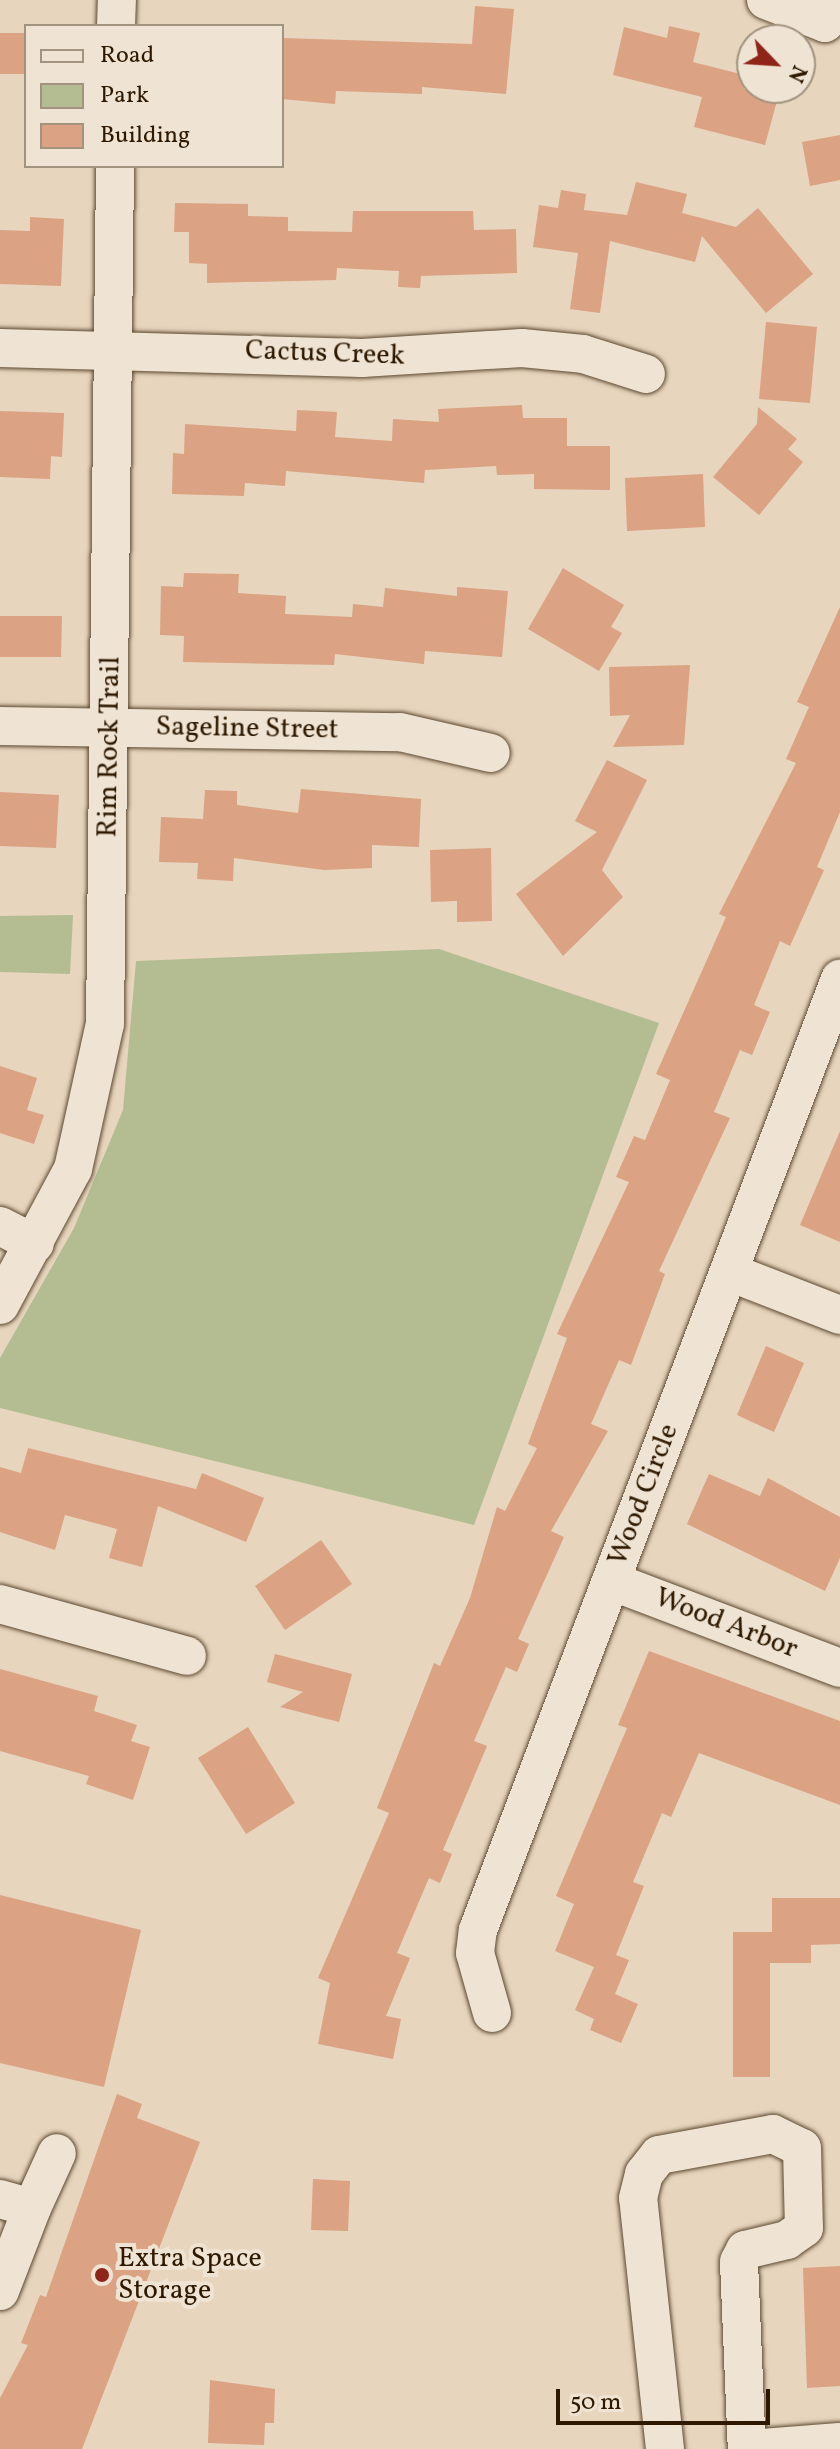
<!DOCTYPE html>
<style>
body{margin:0}
#map{position:relative;width:840px;height:2449px;overflow:hidden;background:#e7d5bd;font-family:Vollkorn,serif}
div>[style]{position:absolute}
.green>*{inset:0;background:#b4bd92}
.building>*{inset:0;background:#dba283}
.roads{filter:drop-shadow(0 0 2px #5c482f) drop-shadow(0 0 2px #5c482f)}
.minor>*{height:38px;margin:-19px;padding:0 19px;transform-origin:19px;border-radius:19px;background:#efe4d4}
.dots>*{width:22px;height:22px;translate:-50% -50%;box-sizing:border-box;border:4px solid #efe4d4;border-radius:50%}
span{translate:-50% -50%;white-space:nowrap;text-align:center;line-height:1.15;-webkit-text-stroke:8px #efe4d4;paint-order:stroke}
.street-label{font-size:28px;color:#2e1900}
.poi-label{font-size:28px;color:#2e1900}
.left{translate:0 -50%;text-align:left}
.legend{position:absolute;left:24px;top:24px;width:260px;height:144px;box-sizing:border-box;background:#efe4d4;border:2px solid #a2937f;margin:0;padding:10px 14px;list-style:none;font-size:24px;color:#2e1900}
.legend li{display:flex;align-items:center;gap:16px;height:40px}
.legend b{width:40px;border:2px solid #a2937f}
.north{position:absolute;left:736px;top:24px;width:80px;height:80px;box-sizing:border-box;background:#efe4d4;border:2px solid #a2937f;border-radius:50%;rotate:115deg;font-size:22px;font-weight:700;line-height:32px;text-align:center;color:#2e1900}
.north::after{content:'';display:block;margin:auto;width:28px;height:36px;background:#8f2418;clip-path:polygon(50% 0,100% 100%,50% 72%,0 100%)}
.scale{position:absolute;left:556px;top:2389px;width:214px;height:36px;box-sizing:border-box;border:4px solid #2e1900;border-top:0;padding-left:10px;font-size:24px;line-height:28px;white-space:nowrap;color:#2e1900;-webkit-text-stroke:6px #efe4d4;paint-order:stroke}
</style>
<div id="map">
<div class="green">
<i style="clip-path:polygon(73px 915px,70px 974px,0 972px,0 916px)"></i>
<i style="clip-path:polygon(439px 949px,659px 1023px,474px 1525px,0 1408px,0 1358px,74px 1228px,123px 1110px,136px 961px)"></i>
</div>
<div class="building">
<i style="clip-path:polygon(475px 6px,514px 9px,506px 94px,422px 87px,422px 94px,336px 91px,335px 104px,282px 99px,282px 38px,472px 44px)"></i>
<i style="clip-path:polygon(669px 26px,700px 33px,693px 62px,748px 76px,744px 89px,778px 97px,765px 145px,694px 127px,702px 97px,613px 75px,624px 27px,667px 38px)"></i>
<i style="clip-path:polygon(0 33px,26px 33px,26px 74px,0 74px)"></i>
<i style="clip-path:polygon(840px 135px,840px 180px,810px 186px,802px 142px)"></i>
<i style="clip-path:polygon(636px 182px,687px 194px,682px 213px,736px 227px,758px 208px,813px 274px,766px 313px,702px 236px,695px 262px,610px 241px,600px 313px,570px 309px,578px 253px,533px 247px,539px 205px,558px 208px,561px 190px,586px 194px,584px 210px,627px 215px)"></i>
<i style="clip-path:polygon(175px 203px,248px 204px,248px 216px,288px 217px,288px 231px,352px 232px,353px 211px,473px 211px,474px 230px,516px 229px,517px 273px,421px 276px,420px 288px,398px 287px,399px 271px,337px 268px,336px 280px,207px 283px,207px 264px,189px 263px,189px 232px,174px 232px)"></i>
<i style="clip-path:polygon(30px 217px,64px 219px,61px 286px,0 284px,0 230px,30px 231px)"></i>
<i style="clip-path:polygon(766px 322px,817px 327px,810px 403px,759px 399px)"></i>
<i style="clip-path:polygon(522px 405px,523px 418px,567px 418px,567px 446px,610px 446px,610px 490px,534px 489px,534px 474px,497px 475px,496px 466px,425px 470px,424px 483px,286px 471px,285px 486px,245px 483px,244px 496px,172px 494px,173px 453px,184px 454px,185px 424px,296px 431px,297px 410px,337px 412px,335px 437px,392px 441px,393px 419px,439px 422px,438px 409px)"></i>
<i style="clip-path:polygon(758px 407px,797px 439px,788px 449px,803px 462px,759px 515px,713px 477px,757px 424px)"></i>
<i style="clip-path:polygon(0 411px,64px 413px,62px 457px,51px 456px,50px 479px,0 477px)"></i>
<i style="clip-path:polygon(703px 474px,705px 527px,627px 531px,625px 478px)"></i>
<i style="clip-path:polygon(563px 568px,624px 605px,611px 627px,622px 633px,599px 671px,528px 629px)"></i>
<i style="clip-path:polygon(184px 573px,239px 574px,238px 593px,286px 596px,285px 614px,352px 617px,353px 604px,383px 607px,385px 588px,457px 596px,457px 587px,508px 591px,502px 657px,425px 651px,424px 664px,335px 654px,334px 665px,183px 662px,184px 636px,160px 635px,161px 586px,183px 587px)"></i>
<i style="clip-path:polygon(840px 607px,840px 812px,817px 867px,824px 870px,790px 946px,780px 941px,754px 1005px,770px 1012px,752px 1055px,740px 1050px,714px 1112px,730px 1118px,659px 1271px,665px 1274px,631px 1365px,619px 1360px,591px 1424px,608px 1431px,551px 1531px,564px 1537px,518px 1639px,529px 1644px,517px 1672px,506px 1667px,474px 1741px,487px 1746px,443px 1850px,452px 1854px,440px 1883px,429px 1878px,397px 1953px,410px 1958px,386px 2016px,401px 2019px,393px 2059px,318px 2044px,330px 1983px,318px 1978px,389px 1813px,377px 1808px,434px 1663px,440px 1666px,470px 1598px,497px 1507px,505px 1511px,537px 1448px,528px 1444px,567px 1338px,557px 1334px,629px 1182px,616px 1177px,634px 1136px,645px 1140px,670px 1080px,656px 1074px,726px 917px,719px 914px,796px 763px,786px 759px,809px 707px,797px 702px)"></i>
<i style="clip-path:polygon(0 616px,62px 616px,61px 657px,0 657px)"></i>
<i style="clip-path:polygon(690px 665px,684px 745px,613px 747px,630px 715px,610px 716px,609px 667px)"></i>
<i style="clip-path:polygon(607px 760px,647px 780px,602px 870px,623px 897px,563px 956px,516px 894px,597px 832px,575px 821px)"></i>
<i style="clip-path:polygon(301px 789px,421px 799px,419px 847px,372px 845px,372px 868px,324px 870px,234px 858px,233px 881px,197px 879px,198px 863px,159px 862px,161px 817px,203px 819px,205px 790px,237px 791px,237px 805px,298px 813px)"></i>
<i style="clip-path:polygon(0 792px,59px 795px,56px 848px,0 846px)"></i>
<i style="clip-path:polygon(491px 848px,492px 921px,457px 922px,457px 901px,431px 902px,430px 850px)"></i>
<i style="clip-path:polygon(0 1066px,37px 1078px,27px 1110px,44px 1115px,34px 1144px,0 1133px)"></i>
<i style="clip-path:polygon(840px 1131px,840px 1242px,800px 1225px)"></i>
<i style="clip-path:polygon(766px 1346px,804px 1363px,774px 1432px,737px 1415px)"></i>
<i style="clip-path:polygon(28px 1448px,196px 1489px,202px 1473px,264px 1498px,246px 1542px,158px 1506px,142px 1567px,109px 1558px,117px 1529px,65px 1515px,55px 1550px,0 1532px,0 1467px,21px 1473px)"></i>
<i style="clip-path:polygon(709px 1474px,760px 1496px,768px 1478px,840px 1517px,840px 1558px,825px 1591px,687px 1524px)"></i>
<i style="clip-path:polygon(321px 1540px,352px 1584px,285px 1630px,255px 1586px)"></i>
<i style="clip-path:polygon(649px 1651px,840px 1721px,840px 1805px,699px 1753px,671px 1817px,662px 1813px,633px 1882px,644px 1886px,616px 1955px,629px 1960px,615px 1994px,638px 2004px,621px 2043px,590px 2030px,594px 2019px,575px 2010px,594px 1967px,555px 1951px,574px 1904px,556px 1896px,627px 1728px,618px 1725px)"></i>
<i style="clip-path:polygon(275px 1654px,352px 1674px,339px 1722px,280px 1707px,303px 1692px,267px 1682px)"></i>
<i style="clip-path:polygon(0 1669px,98px 1696px,94px 1711px,137px 1725px,131px 1741px,150px 1747px,133px 1800px,86px 1784px,89px 1776px,0 1751px)"></i>
<i style="clip-path:polygon(248px 1727px,295px 1803px,246px 1834px,198px 1758px)"></i>
<i style="clip-path:polygon(0 1895px,141px 1930px,104px 2087px,0 2063px)"></i>
<i style="clip-path:polygon(772px 1898px,840px 1898px,840px 1944px,811px 1945px,811px 1963px,770px 1963px,770px 2077px,733px 2077px,733px 1932px,772px 1932px)"></i>
<i style="clip-path:polygon(117px 2094px,142px 2104px,137px 2118px,200px 2142px,82px 2449px,0 2449px,0 2398px,28px 2345px,21px 2343px,40px 2295px,46px 2297px)"></i>
<i style="clip-path:polygon(313px 2179px,350px 2181px,348px 2231px,311px 2230px)"></i>
<i style="clip-path:polygon(840px 2266px,840px 2386px,807px 2388px,803px 2268px)"></i>
<i style="clip-path:polygon(210px 2380px,275px 2389px,274px 2423px,265px 2423px,264px 2445px,208px 2443px)"></i>
</div>
<div class="roads">
<div class="minor">
<i style="left:766px;top:0;width:63px;rotate:21.3deg"></i>
<i style="left:825px;top:23px;width:25px;rotate:-69deg"></i>
<i style="left:116px;top:26px;width:26px;rotate:-88deg"></i>
<i style="left:0;top:348px;width:362px;rotate:1.6deg"></i>
<i style="left:362px;top:358px;width:160px;rotate:-3.6deg"></i>
<i style="left:522px;top:348px;width:61px;rotate:5.6deg"></i>
<i style="left:583px;top:354px;width:66px;rotate:17.6deg"></i>
<i style="left:0;top:726px;width:400px;rotate:0.9deg"></i>
<i style="left:400px;top:732px;width:93px;rotate:13deg"></i>
<i style="left:0;top:1226px;width:39px;rotate:27deg"></i>
<i style="left:729px;top:1272px;width:119px;rotate:21.2deg"></i>
<i style="left:0;top:1305px;width:154px;rotate:-61.8deg"></i>
<i style="left:73px;top:1169px;width:148px;rotate:-77.6deg"></i>
<i style="left:105px;top:1024px;width:858px;rotate:-89.33deg"></i>
<i style="left:611px;top:1581px;width:245px;rotate:20.8deg"></i>
<i style="left:0;top:1604px;width:194px;rotate:15.5deg"></i>
<i style="left:492px;top:2013px;width:62px;rotate:-105.8deg"></i>
<i style="left:475px;top:1953px;width:23px;rotate:-83deg"></i>
<i style="left:478px;top:1930px;width:1018px;rotate:-69.16deg"></i>
<i style="left:0;top:2199px;width:33px;rotate:16deg"></i>
<i style="left:32px;top:2208px;width:89px;rotate:111.1deg"></i>
<i style="left:32px;top:2208px;width:60px;rotate:-65.6deg"></i>
<i style="left:665px;top:2449px;width:252px;rotate:-96.1deg"></i>
<i style="left:638px;top:2198px;width:25px;rotate:-76deg"></i>
<i style="left:644px;top:2174px;width:24px;rotate:-52deg"></i>
<i style="left:659px;top:2155px;width:116px;rotate:-10.4deg"></i>
<i style="left:773px;top:2134px;width:32px;rotate:26deg"></i>
<i style="left:802px;top:2148px;width:80px;rotate:88.6deg"></i>
<i style="left:804px;top:2228px;width:21px;rotate:145deg"></i>
<i style="left:787px;top:2240px;width:43px;rotate:166.6deg"></i>
<i style="left:745px;top:2250px;width:13px;rotate:117deg"></i>
<i style="left:739px;top:2262px;width:187px;rotate:87.6deg"></i>
<i style="left:749px;top:2449px;width:91px;rotate:-4.4deg"></i>
</div>
</div>
<div class="dots">
<i style="left:102px;top:2275px;background:#8f2418"></i>
</div>
<div class="street-label">
<span style="left:325px;top:354px;rotate:2deg">Cactus Creek</span>
<span style="left:247px;top:729px;rotate:1deg">Sageline Street</span>
<span style="left:110px;top:747px;rotate:-89deg">Rim Rock Trail</span>
<span style="left:644px;top:1495px;rotate:-69deg">Wood Circle</span>
<span style="left:726px;top:1624px;rotate:21deg">Wood Arbor</span>
</div>
<div class="poi-label">
<span class="left" style="left:118px;top:2275px">Extra Space<br>Storage</span>
</div>
<ul class="legend">
<li><b style="height:10px;background:#efe4d4"></b>Road</li>
<li><b style="height:22px;background:#b4bd92"></b>Park</li>
<li><b style="height:22px;background:#dba283"></b>Building</li>
</ul>
<div class="north">N</div>
<div class="scale">50 m</div>
</div>
